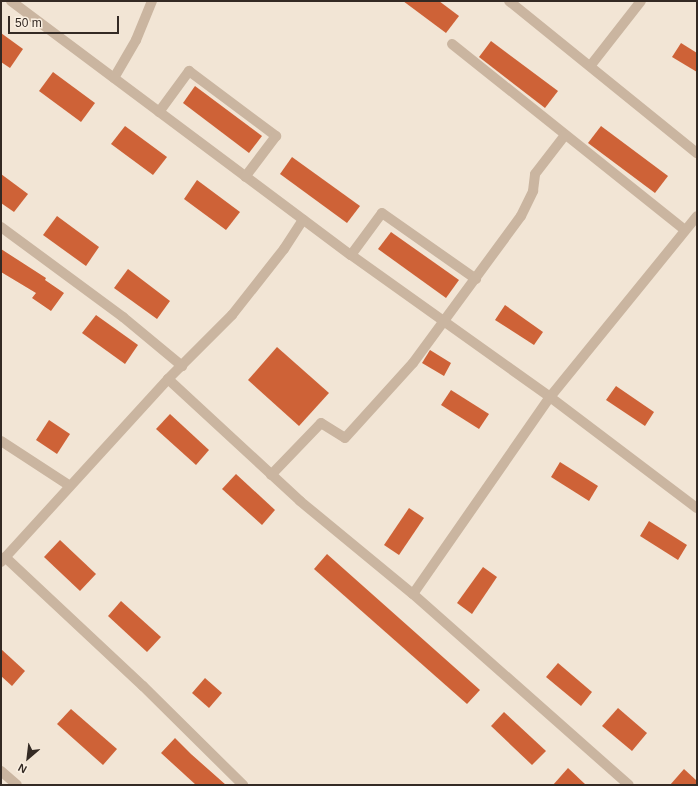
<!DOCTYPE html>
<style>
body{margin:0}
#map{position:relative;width:698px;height:786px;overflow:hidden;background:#f2e5d5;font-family:Arial,sans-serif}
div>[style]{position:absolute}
.building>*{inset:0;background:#ce6237}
.minor>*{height:10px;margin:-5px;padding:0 5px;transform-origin:5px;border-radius:5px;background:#cab5a0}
span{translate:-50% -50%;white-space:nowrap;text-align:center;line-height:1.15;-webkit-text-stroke:3px #faefe1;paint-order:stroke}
.frame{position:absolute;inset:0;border:2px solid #342a24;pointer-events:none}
.north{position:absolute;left:8px;top:738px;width:40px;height:40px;-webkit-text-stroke:3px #faefe1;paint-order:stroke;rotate:208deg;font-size:11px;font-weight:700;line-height:16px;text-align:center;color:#342a24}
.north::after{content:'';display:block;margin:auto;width:14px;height:18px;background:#342a24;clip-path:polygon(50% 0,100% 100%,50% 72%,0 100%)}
.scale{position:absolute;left:8px;top:16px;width:111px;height:18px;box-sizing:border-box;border:2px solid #342a24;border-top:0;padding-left:5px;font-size:12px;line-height:14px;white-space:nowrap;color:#342a24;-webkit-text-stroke:3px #faefe1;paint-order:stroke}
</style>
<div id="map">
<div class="building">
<i style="clip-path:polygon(403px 1px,439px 1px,459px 16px,446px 33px)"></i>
<i style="clip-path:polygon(1px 33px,23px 49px,10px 68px,1px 62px)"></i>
<i style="clip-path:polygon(491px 41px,558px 91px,545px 108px,479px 57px)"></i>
<i style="clip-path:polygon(681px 43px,697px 53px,697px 72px,672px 57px)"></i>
<i style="clip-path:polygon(53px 72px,95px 103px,81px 122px,39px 91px)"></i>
<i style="clip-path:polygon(195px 86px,262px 136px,249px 153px,183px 103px)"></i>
<i style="clip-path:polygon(125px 126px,167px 157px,153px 175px,111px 144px)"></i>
<i style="clip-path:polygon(601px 126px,668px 176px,655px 193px,588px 143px)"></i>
<i style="clip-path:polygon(292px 157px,360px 206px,347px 223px,280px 174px)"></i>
<i style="clip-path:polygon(1px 174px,28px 194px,14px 212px,1px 203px)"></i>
<i style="clip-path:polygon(197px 180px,240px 212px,226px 230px,184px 199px)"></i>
<i style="clip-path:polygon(57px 216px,99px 247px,86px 266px,43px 235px)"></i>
<i style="clip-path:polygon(391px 232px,459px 280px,446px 298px,378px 249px)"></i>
<i style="clip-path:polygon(1px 249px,46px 278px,45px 280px,64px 293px,51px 311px,32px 298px,36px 293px,1px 272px)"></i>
<i style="clip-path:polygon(128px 269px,170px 301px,157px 319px,114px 288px)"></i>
<i style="clip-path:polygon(505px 305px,543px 332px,534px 345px,495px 320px)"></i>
<i style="clip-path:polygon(96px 315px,138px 345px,125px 364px,82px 333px)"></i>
<i style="clip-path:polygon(277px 347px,329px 393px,299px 426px,248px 380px)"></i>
<i style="clip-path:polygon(430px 350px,451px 363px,444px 376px,422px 363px)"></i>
<i style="clip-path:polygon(616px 386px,654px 412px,645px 426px,606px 400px)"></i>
<i style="clip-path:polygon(451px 390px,489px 414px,479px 429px,441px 405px)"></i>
<i style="clip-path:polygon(170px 414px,209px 450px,196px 465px,156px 429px)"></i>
<i style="clip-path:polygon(49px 420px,70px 434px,57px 454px,36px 440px)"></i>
<i style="clip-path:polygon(560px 462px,598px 486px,589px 501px,551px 477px)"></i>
<i style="clip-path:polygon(236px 474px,275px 510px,262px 525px,222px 489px)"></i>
<i style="clip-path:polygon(409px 508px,424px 518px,399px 555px,384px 545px)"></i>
<i style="clip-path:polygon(649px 521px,687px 545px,678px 560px,640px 536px)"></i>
<i style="clip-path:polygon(60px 540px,96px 574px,80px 591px,44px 557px)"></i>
<i style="clip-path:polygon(327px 554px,480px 690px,467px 704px,314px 569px)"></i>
<i style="clip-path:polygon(483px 567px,497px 577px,472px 614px,457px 603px)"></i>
<i style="clip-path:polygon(121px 601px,161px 637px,147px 652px,108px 616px)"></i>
<i style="clip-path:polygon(1px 649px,25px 671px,12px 686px,1px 676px)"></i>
<i style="clip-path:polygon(558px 663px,592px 692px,581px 706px,546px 677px)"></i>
<i style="clip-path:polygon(205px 678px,222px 693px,209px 708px,192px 693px)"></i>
<i style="clip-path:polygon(618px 708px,647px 733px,632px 751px,602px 726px)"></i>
<i style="clip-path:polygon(71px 709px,117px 749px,103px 765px,57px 724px)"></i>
<i style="clip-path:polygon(504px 712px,546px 751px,532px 765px,491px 726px)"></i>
<i style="clip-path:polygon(175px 738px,191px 754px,226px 785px,196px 785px,161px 753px)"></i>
<i style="clip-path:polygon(568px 768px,586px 785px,553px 785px)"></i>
<i style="clip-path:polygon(684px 769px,697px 781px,697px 785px,670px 785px)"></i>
</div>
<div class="minor">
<i style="left:11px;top:1px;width:424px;rotate:36.8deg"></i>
<i style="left:351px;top:255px;width:244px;rotate:35.5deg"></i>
<i style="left:550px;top:397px;width:184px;rotate:37.1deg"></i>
<i style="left:509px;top:1px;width:242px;rotate:39deg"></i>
<i style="left:452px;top:44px;width:297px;rotate:38.6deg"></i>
<i style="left:591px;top:65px;width:81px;rotate:-52deg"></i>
<i style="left:114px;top:78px;width:44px;rotate:-59.9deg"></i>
<i style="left:136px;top:40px;width:42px;rotate:-67.7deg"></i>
<i style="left:159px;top:112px;width:51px;rotate:-53.8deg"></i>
<i style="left:189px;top:71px;width:109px;rotate:36.8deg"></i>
<i style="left:276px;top:136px;width:51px;rotate:127.1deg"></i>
<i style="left:1px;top:227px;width:152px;rotate:36.4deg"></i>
<i style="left:123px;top:317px;width:77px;rotate:39.7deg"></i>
<i style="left:351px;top:255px;width:52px;rotate:-53.6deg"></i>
<i style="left:382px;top:213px;width:115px;rotate:35.1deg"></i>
<i style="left:168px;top:379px;width:180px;rotate:42.7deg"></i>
<i style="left:300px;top:501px;width:146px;rotate:39.5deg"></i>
<i style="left:413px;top:594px;width:288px;rotate:41.5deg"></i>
<i style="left:1px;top:441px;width:82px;rotate:33.1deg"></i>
<i style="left:271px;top:475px;width:72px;rotate:-46.1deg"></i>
<i style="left:321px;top:423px;width:28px;rotate:32deg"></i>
<i style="left:345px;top:438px;width:101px;rotate:-47.8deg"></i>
<i style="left:413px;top:363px;width:182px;rotate:-53.7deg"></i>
<i style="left:521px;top:216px;width:28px;rotate:-64deg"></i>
<i style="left:533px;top:191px;width:17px;rotate:-83deg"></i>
<i style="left:535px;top:174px;width:49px;rotate:-52.4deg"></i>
<i style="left:5px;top:557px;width:189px;rotate:43.1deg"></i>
<i style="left:143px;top:686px;width:141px;rotate:44.7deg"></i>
<i style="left:1px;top:562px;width:248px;rotate:-47.6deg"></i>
<i style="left:168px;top:379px;width:91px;rotate:-45deg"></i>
<i style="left:232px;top:315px;width:84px;rotate:-51.8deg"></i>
<i style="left:284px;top:249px;width:35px;rotate:-57deg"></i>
<i style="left:413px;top:594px;width:240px;rotate:-55.2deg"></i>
<i style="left:550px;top:397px;width:233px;rotate:-50.9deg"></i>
<i style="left:1px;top:771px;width:21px;rotate:41deg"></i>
</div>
<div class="frame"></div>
<div class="north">N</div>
<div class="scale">50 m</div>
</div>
